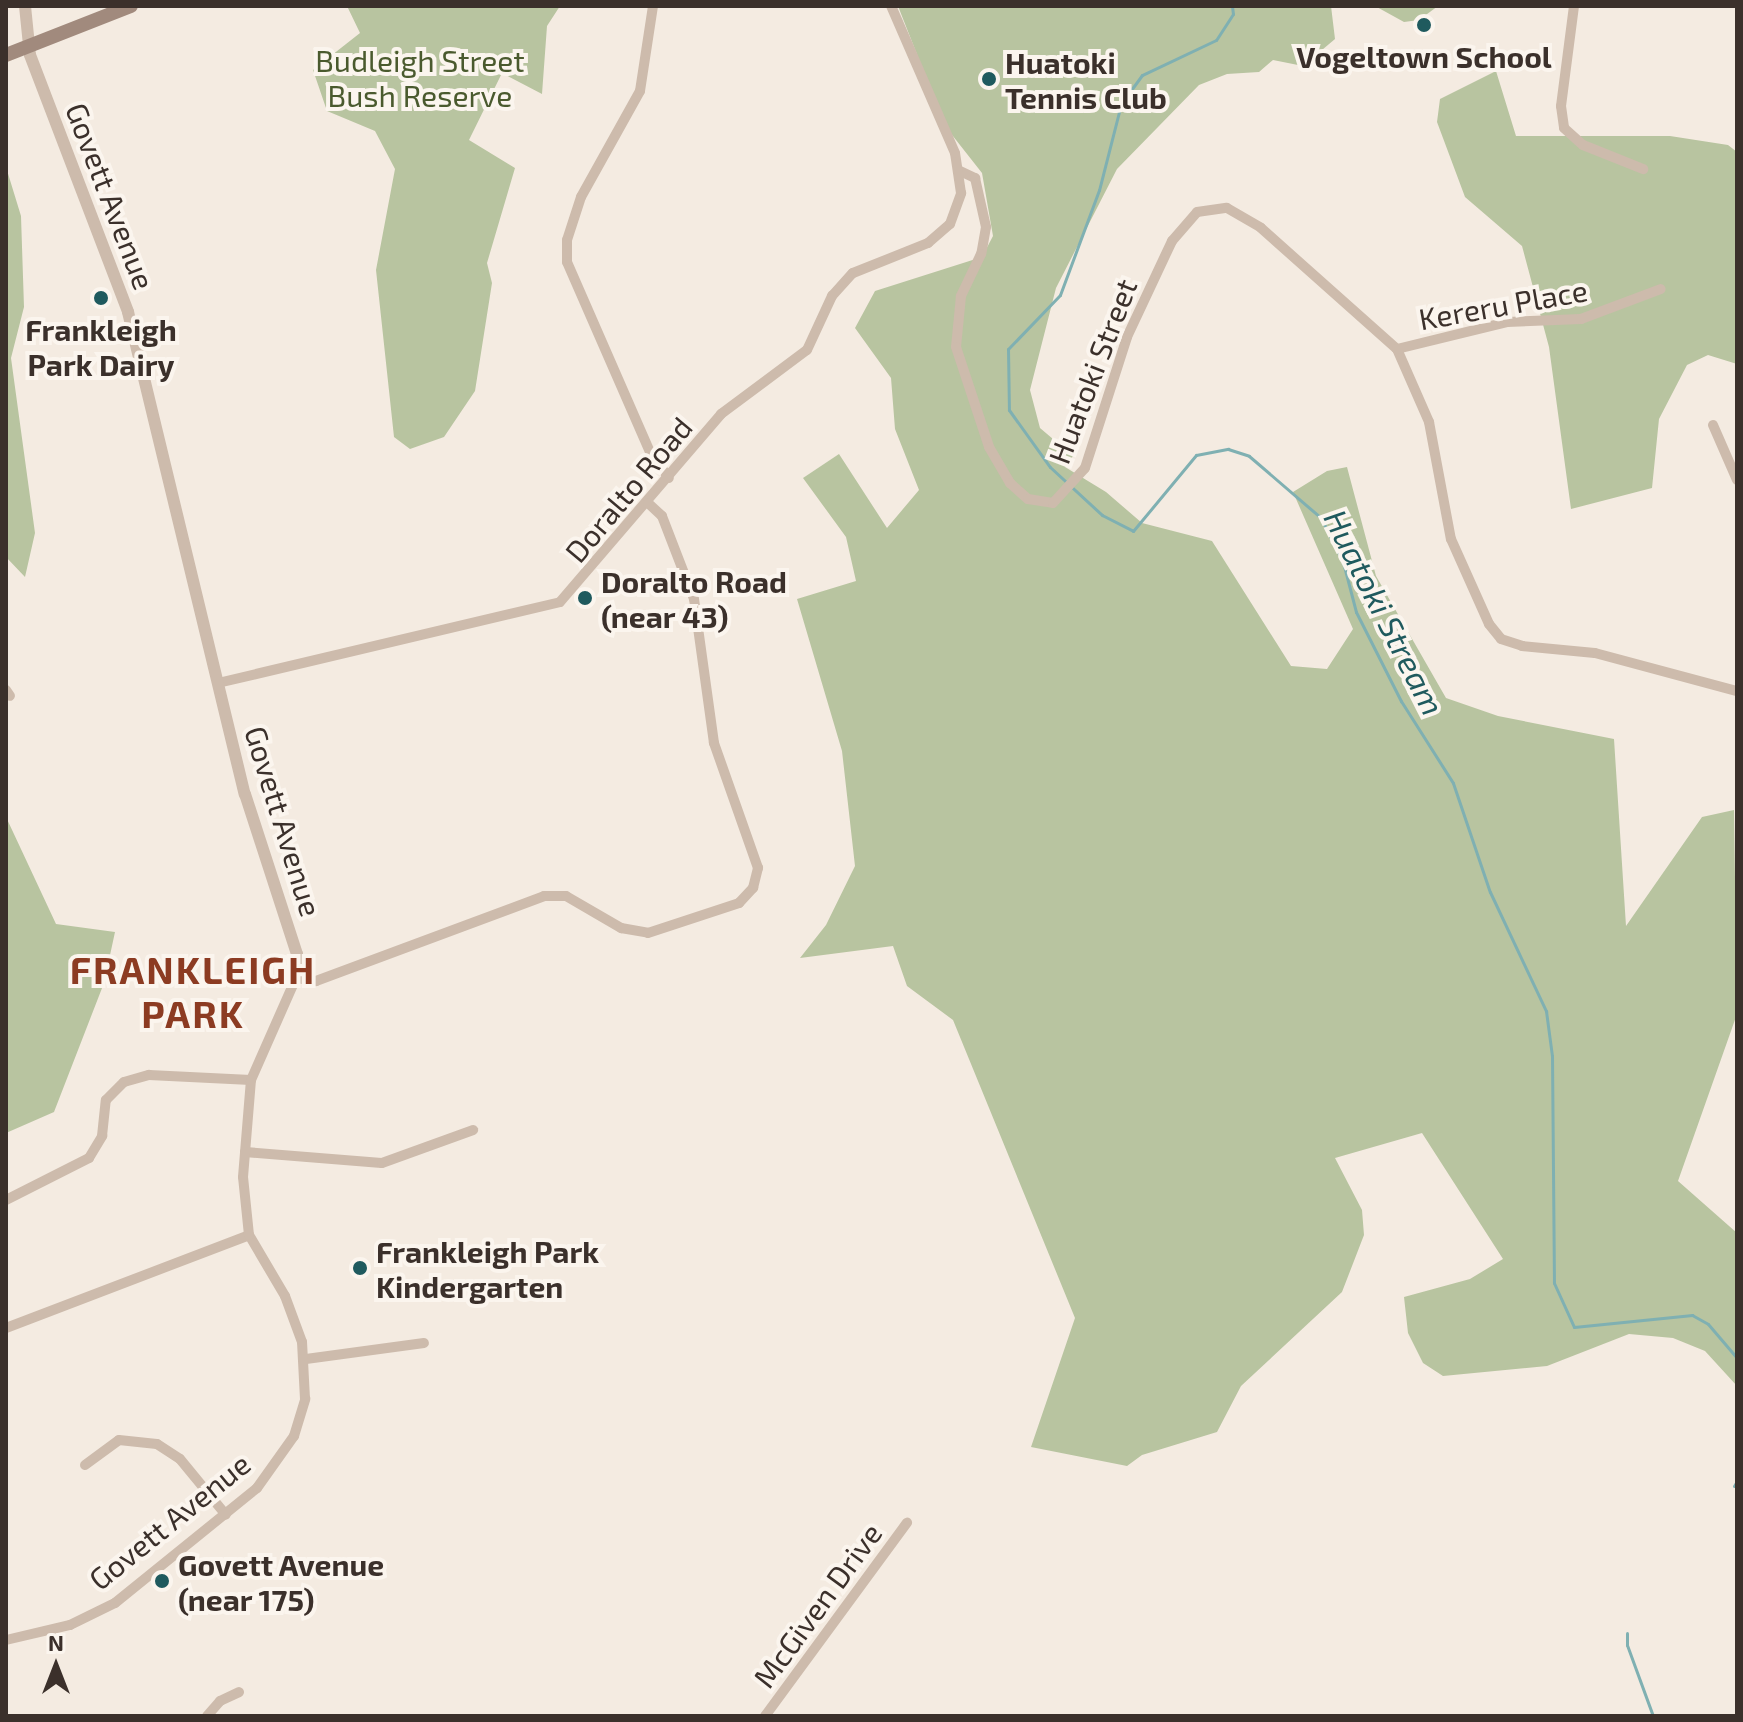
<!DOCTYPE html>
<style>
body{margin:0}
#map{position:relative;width:1743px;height:1722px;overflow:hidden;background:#f4ebe1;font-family:"Exo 2",sans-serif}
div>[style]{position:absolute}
.green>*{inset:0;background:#b8c4a0}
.stream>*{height:3px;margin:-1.5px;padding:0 1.5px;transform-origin:1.5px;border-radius:1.5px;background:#7fb0b2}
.minor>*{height:10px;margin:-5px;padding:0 5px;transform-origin:5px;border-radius:5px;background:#cdbbac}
.tertiary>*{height:12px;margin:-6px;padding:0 6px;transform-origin:6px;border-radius:6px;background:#cdbbac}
.secondary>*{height:14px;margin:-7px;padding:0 7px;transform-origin:7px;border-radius:7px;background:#a18a7d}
.dots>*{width:22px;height:22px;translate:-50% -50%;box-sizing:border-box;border:4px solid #fbf5ee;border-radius:50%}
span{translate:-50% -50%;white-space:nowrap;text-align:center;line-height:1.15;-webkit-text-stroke:8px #fbf5ee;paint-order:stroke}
.poi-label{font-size:30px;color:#3b302b;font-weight:700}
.left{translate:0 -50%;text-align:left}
.park-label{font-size:30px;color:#4a5a2e}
.street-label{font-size:30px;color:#3b302b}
.water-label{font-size:32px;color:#1f5a5e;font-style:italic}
.district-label{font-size:38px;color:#8c3b22;font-weight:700;letter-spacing:2px}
.frame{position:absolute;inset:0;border:8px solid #3b302b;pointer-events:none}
.north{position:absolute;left:16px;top:1626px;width:80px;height:80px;-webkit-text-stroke:6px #fbf5ee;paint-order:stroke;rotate:0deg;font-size:22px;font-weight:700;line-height:32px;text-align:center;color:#3b302b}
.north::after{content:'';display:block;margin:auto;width:28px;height:36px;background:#3b302b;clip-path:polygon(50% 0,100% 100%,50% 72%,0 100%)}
</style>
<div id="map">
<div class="green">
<i style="clip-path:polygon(347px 6px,560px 6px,547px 26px,542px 94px,502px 73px,469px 140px,515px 168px,487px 263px,492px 283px,475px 391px,444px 437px,410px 449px,394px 437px,376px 270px,395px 169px,375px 131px,327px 111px,313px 70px,360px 33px)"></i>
<i style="clip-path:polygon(898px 6px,1331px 6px,1335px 39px,1303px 66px,1273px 60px,1259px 72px,1227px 74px,1199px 85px,1117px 169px,1056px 288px,1030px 390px,1040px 428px,1073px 456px,1065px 467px,1106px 492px,1142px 523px,1212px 541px,1291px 666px,1327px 669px,1353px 629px,1293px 492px,1327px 471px,1347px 467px,1376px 576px,1446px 698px,1498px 716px,1614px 739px,1626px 926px,1702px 817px,1734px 810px,1737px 1014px,1678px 1181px,1737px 1233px,1737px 1386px,1705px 1351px,1673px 1338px,1629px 1334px,1547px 1366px,1443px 1376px,1423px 1363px,1408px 1333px,1404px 1297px,1470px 1279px,1503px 1259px,1422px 1133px,1335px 1158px,1362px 1210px,1364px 1235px,1342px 1292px,1241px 1386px,1217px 1432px,1142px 1455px,1127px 1466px,1031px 1447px,1075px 1318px,953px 1020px,907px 986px,893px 946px,800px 958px,826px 925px,855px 866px,842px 751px,797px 599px,856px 581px,846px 537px,803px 478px,839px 454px,887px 528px,919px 490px,895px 429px,891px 378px,855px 328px,875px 291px,982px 257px,993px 236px,982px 173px,945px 126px)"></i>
<i style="clip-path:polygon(1375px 6px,1438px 6px,1419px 20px,1404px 22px)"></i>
<i style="clip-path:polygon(1496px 71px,1516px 136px,1670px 136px,1728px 145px,1737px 152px,1737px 364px,1708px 355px,1687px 365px,1659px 419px,1652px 488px,1571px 509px,1549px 347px,1522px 246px,1465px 197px,1437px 122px,1440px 99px)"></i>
<i style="clip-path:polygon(6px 167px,21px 216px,24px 307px,11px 358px,35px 533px,25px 577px,6px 557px)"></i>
<i style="clip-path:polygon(6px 817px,56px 924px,115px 932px,104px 983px,54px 1112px,6px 1133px)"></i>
</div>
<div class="stream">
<i style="left:1232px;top:6px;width:8px;rotate:83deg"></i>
<i style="left:1233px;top:14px;width:31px;rotate:123deg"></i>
<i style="left:1216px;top:40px;width:82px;rotate:154.7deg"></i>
<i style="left:1142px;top:75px;width:36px;rotate:126deg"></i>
<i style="left:1121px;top:104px;width:89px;rotate:104.3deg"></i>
<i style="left:1099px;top:190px;width:112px;rotate:110.4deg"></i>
<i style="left:1060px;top:295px;width:75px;rotate:133.9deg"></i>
<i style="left:1008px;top:349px;width:61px;rotate:89.1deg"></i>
<i style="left:1009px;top:410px;width:70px;rotate:54.3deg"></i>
<i style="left:1050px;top:467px;width:71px;rotate:42.7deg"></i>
<i style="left:1102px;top:515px;width:35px;rotate:27deg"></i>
<i style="left:1133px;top:531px;width:99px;rotate:-50.3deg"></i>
<i style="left:1196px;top:455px;width:33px;rotate:-11deg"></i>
<i style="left:1228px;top:449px;width:22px;rotate:18deg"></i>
<i style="left:1249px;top:456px;width:95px;rotate:40.7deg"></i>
<i style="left:1321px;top:518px;width:49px;rotate:63.4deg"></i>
<i style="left:1343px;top:562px;width:52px;rotate:75.4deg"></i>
<i style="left:1356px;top:612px;width:100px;rotate:63.2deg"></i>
<i style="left:1401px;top:701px;width:97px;rotate:57.6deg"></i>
<i style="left:1453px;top:783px;width:115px;rotate:71.3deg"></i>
<i style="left:1490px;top:892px;width:132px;rotate:64.8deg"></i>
<i style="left:1546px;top:1011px;width:45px;rotate:82.4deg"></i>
<i style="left:1552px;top:1056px;width:227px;rotate:89.5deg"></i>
<i style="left:1554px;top:1283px;width:48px;rotate:65.6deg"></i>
<i style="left:1574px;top:1327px;width:119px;rotate:-5.8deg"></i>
<i style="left:1692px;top:1315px;width:18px;rotate:29deg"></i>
<i style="left:1708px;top:1324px;width:45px;rotate:49.5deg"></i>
<i style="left:1734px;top:1486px;width:6px;rotate:-59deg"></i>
<i style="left:1627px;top:1633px;width:12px;rotate:90deg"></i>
<i style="left:1627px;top:1645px;width:76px;rotate:69.9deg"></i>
</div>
<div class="minor">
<i style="left:653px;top:6px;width:86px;rotate:98.7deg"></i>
<i style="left:640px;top:91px;width:121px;rotate:119.1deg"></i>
<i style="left:581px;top:197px;width:45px;rotate:108deg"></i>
<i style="left:567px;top:240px;width:22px;rotate:90deg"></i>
<i style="left:567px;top:262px;width:207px;rotate:66.4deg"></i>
<i style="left:650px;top:452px;width:32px;rotate:54deg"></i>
<i style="left:1574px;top:6px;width:101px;rotate:97.4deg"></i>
<i style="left:1561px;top:106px;width:22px;rotate:82deg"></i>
<i style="left:1564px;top:128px;width:25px;rotate:42deg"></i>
<i style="left:1583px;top:145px;width:65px;rotate:21.8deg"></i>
<i style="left:960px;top:171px;width:17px;rotate:25deg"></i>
<i style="left:975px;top:178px;width:50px;rotate:77.3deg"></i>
<i style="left:986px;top:227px;width:27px;rotate:100deg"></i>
<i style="left:981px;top:254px;width:47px;rotate:115.5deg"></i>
<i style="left:961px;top:296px;width:51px;rotate:95.6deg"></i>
<i style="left:956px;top:347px;width:105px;rotate:71.7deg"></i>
<i style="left:989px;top:447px;width:42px;rotate:59.7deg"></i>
<i style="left:1010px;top:483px;width:24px;rotate:42deg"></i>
<i style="left:1028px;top:499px;width:25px;rotate:9deg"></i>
<i style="left:1053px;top:503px;width:47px;rotate:-47.6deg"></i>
<i style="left:1085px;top:468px;width:138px;rotate:-72.2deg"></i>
<i style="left:1127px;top:337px;width:106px;rotate:-64.9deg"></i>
<i style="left:1172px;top:241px;width:38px;rotate:-49deg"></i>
<i style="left:1197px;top:212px;width:30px;rotate:-8deg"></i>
<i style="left:1227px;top:208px;width:39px;rotate:30deg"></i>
<i style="left:1261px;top:228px;width:182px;rotate:41.7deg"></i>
<i style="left:1397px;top:349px;width:80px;rotate:66.3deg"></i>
<i style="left:1429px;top:422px;width:119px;rotate:79.4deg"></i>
<i style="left:1451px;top:539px;width:93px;rotate:65.9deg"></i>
<i style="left:1489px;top:624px;width:19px;rotate:51deg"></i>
<i style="left:1501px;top:639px;width:22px;rotate:18deg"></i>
<i style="left:1522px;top:646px;width:73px;rotate:5.5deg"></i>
<i style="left:1595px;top:653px;width:147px;rotate:15deg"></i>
<i style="left:1397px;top:349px;width:113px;rotate:-13.8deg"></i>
<i style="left:1507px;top:322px;width:74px;rotate:-2.3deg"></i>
<i style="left:1581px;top:319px;width:85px;rotate:-20.6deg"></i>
<i style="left:1713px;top:425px;width:60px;rotate:66.4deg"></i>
<i style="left:218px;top:683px;width:351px;rotate:-13.3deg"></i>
<i style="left:560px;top:602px;width:248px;rotate:-49.4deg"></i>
<i style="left:721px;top:414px;width:107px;rotate:-36.7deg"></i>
<i style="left:807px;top:350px;width:60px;rotate:-65.2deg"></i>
<i style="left:832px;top:296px;width:31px;rotate:-48deg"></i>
<i style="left:853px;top:273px;width:81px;rotate:-21.8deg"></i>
<i style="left:928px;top:243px;width:29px;rotate:-41deg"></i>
<i style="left:950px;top:224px;width:33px;rotate:-70deg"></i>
<i style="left:961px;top:193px;width:40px;rotate:-98.5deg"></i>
<i style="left:955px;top:153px;width:160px;rotate:-113.5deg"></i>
<i style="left:6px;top:690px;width:7px;rotate:56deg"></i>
<i style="left:245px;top:1152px;width:137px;rotate:4.6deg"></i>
<i style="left:382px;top:1163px;width:97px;rotate:-19.9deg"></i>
<i style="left:6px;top:1200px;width:93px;rotate:-26.8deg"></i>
<i style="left:89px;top:1158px;width:26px;rotate:-59deg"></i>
<i style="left:102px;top:1136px;width:36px;rotate:-84deg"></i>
<i style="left:106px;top:1100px;width:25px;rotate:-45deg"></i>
<i style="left:124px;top:1082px;width:26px;rotate:-16deg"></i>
<i style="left:149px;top:1075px;width:102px;rotate:2.8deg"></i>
<i style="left:6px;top:1328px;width:260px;rotate:-20.9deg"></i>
<i style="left:306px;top:1359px;width:119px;rotate:-7.7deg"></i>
<i style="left:85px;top:1465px;width:42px;rotate:-36.3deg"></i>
<i style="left:119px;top:1440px;width:38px;rotate:6deg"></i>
<i style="left:157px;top:1444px;width:27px;rotate:33deg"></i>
<i style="left:180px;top:1459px;width:72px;rotate:50.6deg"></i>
<i style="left:6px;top:1640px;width:66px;rotate:-13.2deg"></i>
<i style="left:70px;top:1625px;width:50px;rotate:-26.1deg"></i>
<i style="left:115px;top:1603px;width:183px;rotate:-39deg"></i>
<i style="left:257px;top:1488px;width:64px;rotate:-54.6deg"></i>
<i style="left:294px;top:1436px;width:39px;rotate:-73deg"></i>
<i style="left:305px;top:1399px;width:57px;rotate:-93deg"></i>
<i style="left:302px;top:1342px;width:49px;rotate:-110.3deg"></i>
<i style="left:285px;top:1296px;width:71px;rotate:-120.5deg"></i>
<i style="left:249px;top:1235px;width:58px;rotate:-95.9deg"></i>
<i style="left:243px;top:1177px;width:97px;rotate:-85.3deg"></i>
<i style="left:251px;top:1080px;width:111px;rotate:-66.2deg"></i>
<i style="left:296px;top:978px;width:20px;rotate:9deg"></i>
<i style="left:316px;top:981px;width:243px;rotate:-20.4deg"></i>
<i style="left:544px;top:896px;width:22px"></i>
<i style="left:566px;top:896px;width:64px;rotate:30.2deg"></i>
<i style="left:621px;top:928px;width:27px;rotate:10deg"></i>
<i style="left:648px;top:933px;width:96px;rotate:-18.2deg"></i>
<i style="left:739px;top:903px;width:21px;rotate:-47deg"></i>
<i style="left:753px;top:888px;width:21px;rotate:-76deg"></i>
<i style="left:758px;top:868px;width:133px;rotate:-109.4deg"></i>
<i style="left:714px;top:743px;width:145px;rotate:-97.9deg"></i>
<i style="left:694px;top:599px;width:89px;rotate:-111.1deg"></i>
<i style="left:662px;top:516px;width:19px;rotate:-137deg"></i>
<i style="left:207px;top:1716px;width:20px;rotate:-49deg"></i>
<i style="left:220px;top:1701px;width:21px;rotate:-25deg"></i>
<i style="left:765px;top:1716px;width:240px;rotate:-53.7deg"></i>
</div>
<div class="tertiary">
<i style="left:25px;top:6px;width:49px;rotate:84.2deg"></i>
<i style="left:30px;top:55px;width:275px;rotate:69.1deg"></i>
<i style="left:128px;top:312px;width:496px;rotate:76.4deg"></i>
<i style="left:245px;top:794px;width:168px;rotate:72deg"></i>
<i style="left:297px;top:954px;width:24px;rotate:92deg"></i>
</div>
<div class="secondary">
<i style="left:6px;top:55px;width:134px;rotate:-21.4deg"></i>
</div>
<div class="dots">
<i style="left:1424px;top:25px;background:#1f5a5e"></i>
<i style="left:989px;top:79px;background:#1f5a5e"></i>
<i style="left:101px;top:298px;background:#1f5a5e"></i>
<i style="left:585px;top:598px;background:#1f5a5e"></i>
<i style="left:360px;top:1268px;background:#1f5a5e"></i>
<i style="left:162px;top:1581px;background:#1f5a5e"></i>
</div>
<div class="poi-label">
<span style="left:1424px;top:56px">Vogeltown School</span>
<span class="left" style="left:1005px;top:79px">Huatoki<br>Tennis Club</span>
<span style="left:101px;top:346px">Frankleigh<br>Park Dairy</span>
<span class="left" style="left:601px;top:598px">Doralto Road<br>(near 43)</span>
<span class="left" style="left:376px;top:1268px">Frankleigh Park<br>Kindergarten</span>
<span class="left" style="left:178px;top:1581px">Govett Avenue<br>(near 175)</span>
</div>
<div class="park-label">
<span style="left:420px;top:77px">Budleigh Street<br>Bush Reserve</span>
</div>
<div class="street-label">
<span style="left:111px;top:196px;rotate:69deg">Govett Avenue</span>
<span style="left:1503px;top:304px;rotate:-10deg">Kereru Place</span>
<span style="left:1092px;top:371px;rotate:-69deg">Huatoki Street</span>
<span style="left:628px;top:489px;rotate:-50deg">Doralto Road</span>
<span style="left:284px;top:821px;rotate:73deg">Govett Avenue</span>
<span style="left:169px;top:1521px;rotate:-39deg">Govett Avenue</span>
<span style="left:817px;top:1605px;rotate:-54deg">McGiven Drive</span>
</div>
<div class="water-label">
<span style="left:1385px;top:612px;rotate:63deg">Huatoki Stream</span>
</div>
<div class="district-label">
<span style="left:193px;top:992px">FRANKLEIGH<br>PARK</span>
</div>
<div class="frame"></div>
<div class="north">N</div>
</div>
